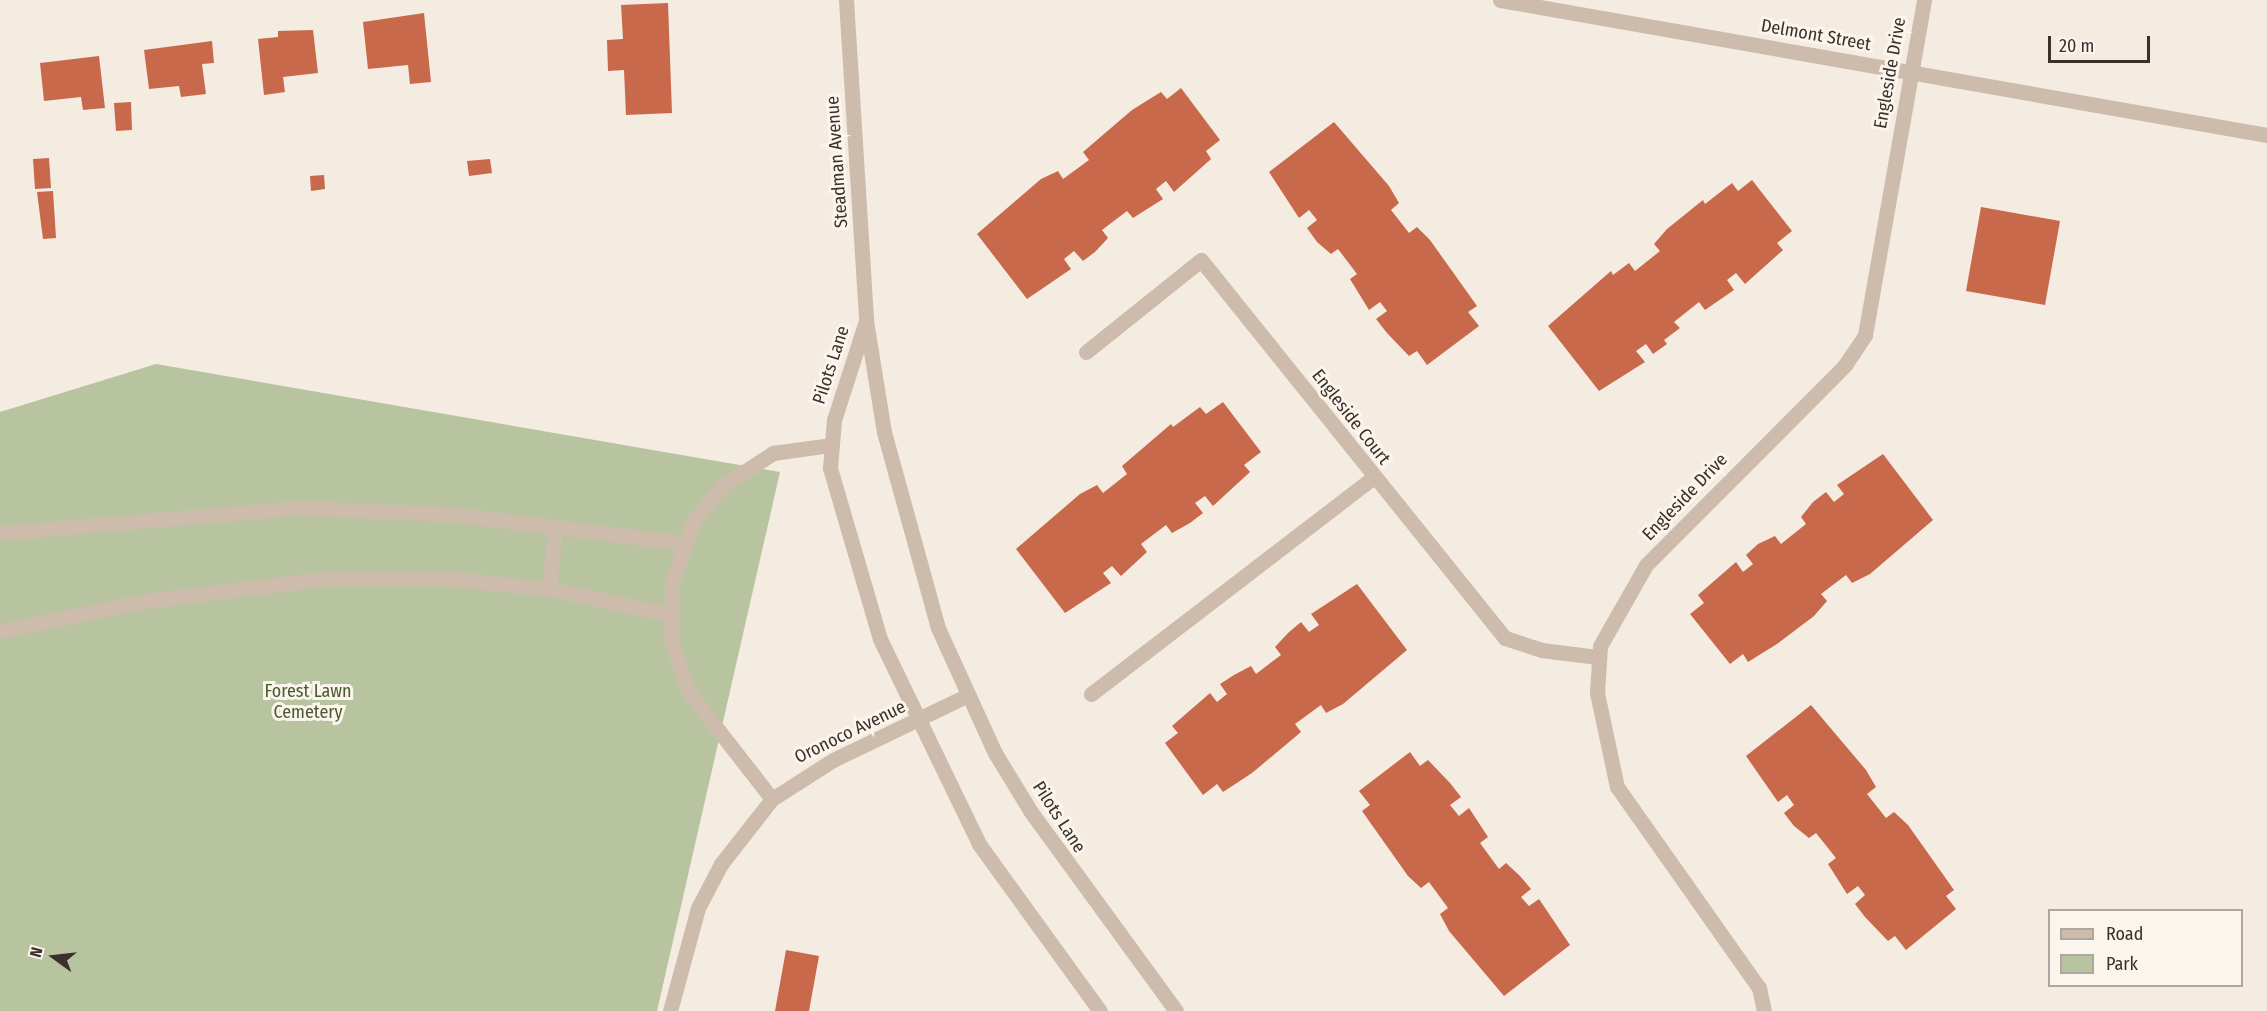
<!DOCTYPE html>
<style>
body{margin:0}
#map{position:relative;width:2267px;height:1011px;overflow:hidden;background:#f4ebe1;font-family:"Fira Sans Condensed",sans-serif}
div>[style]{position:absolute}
.green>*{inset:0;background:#b8c4a0}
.building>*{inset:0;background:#c8694b}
.lane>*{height:15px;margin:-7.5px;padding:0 7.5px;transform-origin:7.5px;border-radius:7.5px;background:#cdbbac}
.street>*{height:15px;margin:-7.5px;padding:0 7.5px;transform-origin:7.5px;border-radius:7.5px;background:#cdbbac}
span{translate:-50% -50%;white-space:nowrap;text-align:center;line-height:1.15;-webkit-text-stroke:6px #fbf5ee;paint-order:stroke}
.street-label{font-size:18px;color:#3b302b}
.park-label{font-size:18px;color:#4a5a2e}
.legend{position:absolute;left:2048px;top:909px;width:195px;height:78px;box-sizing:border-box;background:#fbf5ee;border:2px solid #aea6a0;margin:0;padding:8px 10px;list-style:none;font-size:18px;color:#3b302b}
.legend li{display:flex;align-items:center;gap:12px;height:30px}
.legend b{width:30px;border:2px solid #aea6a0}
.north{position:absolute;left:24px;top:927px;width:60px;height:60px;-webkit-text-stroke:4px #fbf5ee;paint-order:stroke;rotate:285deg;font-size:16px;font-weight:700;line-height:24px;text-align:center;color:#3b302b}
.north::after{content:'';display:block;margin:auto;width:21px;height:27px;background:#3b302b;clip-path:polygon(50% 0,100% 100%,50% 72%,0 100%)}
.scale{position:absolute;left:2048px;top:36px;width:102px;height:27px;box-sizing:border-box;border:3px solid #3b302b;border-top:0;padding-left:8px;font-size:18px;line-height:21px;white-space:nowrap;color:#3b302b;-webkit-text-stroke:4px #fbf5ee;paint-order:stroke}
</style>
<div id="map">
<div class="green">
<i style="clip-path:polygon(156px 364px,780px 472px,657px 1011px,0 1011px,0 412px)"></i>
</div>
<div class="building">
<i style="clip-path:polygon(668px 3px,672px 113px,626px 115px,624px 70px,608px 71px,607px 40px,623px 39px,621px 5px)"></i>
<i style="clip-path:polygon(424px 13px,431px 82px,410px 84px,408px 65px,368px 69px,363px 22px)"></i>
<i style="clip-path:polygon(313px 30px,318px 73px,283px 77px,285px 92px,264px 95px,258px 39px,278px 37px,278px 31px)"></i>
<i style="clip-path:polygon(212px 41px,214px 63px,202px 64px,206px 94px,181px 97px,179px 86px,149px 89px,144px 50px)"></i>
<i style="clip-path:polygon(99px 56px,105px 108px,83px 110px,81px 97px,44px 101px,40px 63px)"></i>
<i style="clip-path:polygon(1181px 88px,1220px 140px,1206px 151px,1211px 159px,1174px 192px,1166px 181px,1156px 189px,1163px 199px,1133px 218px,1127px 211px,1102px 230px,1108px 238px,1095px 252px,1083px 261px,1074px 251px,1064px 259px,1071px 269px,1027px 299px,977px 234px,1041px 179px,1058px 171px,1063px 179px,1089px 160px,1083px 152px,1132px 110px,1161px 92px,1167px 99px)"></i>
<i style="clip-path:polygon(131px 102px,132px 130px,116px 131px,114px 103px)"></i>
<i style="clip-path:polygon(1334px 122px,1389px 186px,1399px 203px,1391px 210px,1409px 233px,1417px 227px,1430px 240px,1477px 306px,1468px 312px,1479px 326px,1427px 365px,1417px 351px,1409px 356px,1387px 333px,1376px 319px,1387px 311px,1380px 302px,1369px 310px,1350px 279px,1357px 274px,1338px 249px,1331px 254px,1317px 242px,1307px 228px,1317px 220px,1309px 210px,1299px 218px,1269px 172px)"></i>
<i style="clip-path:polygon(49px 158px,51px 188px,35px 189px,33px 159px)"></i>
<i style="clip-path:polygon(490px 159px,492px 173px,469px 176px,467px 161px)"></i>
<i style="clip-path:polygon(324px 175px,325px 189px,311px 191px,310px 176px)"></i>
<i style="clip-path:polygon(1752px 180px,1792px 231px,1777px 243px,1783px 250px,1745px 284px,1736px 273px,1727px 280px,1734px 290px,1705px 310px,1699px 302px,1674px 322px,1680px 328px,1664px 340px,1667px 344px,1653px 354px,1646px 344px,1636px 351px,1645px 362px,1599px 391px,1548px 326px,1611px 271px,1613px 275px,1629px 263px,1635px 271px,1660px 251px,1654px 244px,1667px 229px,1703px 200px,1705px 204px,1732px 183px,1738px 191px)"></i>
<i style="clip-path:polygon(53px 191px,56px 238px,43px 239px,37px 192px)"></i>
<i style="clip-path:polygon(1981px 207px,2060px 221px,2045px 305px,1966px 291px)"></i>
<i style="clip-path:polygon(1223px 402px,1261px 452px,1244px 465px,1250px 472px,1213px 506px,1205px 496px,1195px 503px,1203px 513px,1190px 523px,1172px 533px,1166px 525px,1141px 544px,1147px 552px,1121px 576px,1112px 566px,1103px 573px,1111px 583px,1065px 613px,1016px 549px,1080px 494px,1097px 485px,1103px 493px,1127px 474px,1122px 466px,1171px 424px,1173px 427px,1200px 407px,1206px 414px)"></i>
<i style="clip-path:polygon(1883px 454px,1933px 520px,1870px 574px,1852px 583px,1846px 575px,1821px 594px,1827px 601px,1814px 616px,1777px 644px,1748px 662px,1743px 654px,1730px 664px,1690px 614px,1704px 603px,1698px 595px,1736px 562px,1743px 572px,1753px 564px,1746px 555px,1758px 544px,1775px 536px,1781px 544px,1806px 524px,1801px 517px,1813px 502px,1826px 492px,1834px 502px,1844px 494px,1837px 485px)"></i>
<i style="clip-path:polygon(1357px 584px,1407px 650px,1343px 704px,1326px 713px,1321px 705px,1295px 724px,1301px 732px,1252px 773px,1223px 792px,1217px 784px,1203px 795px,1165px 743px,1178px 733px,1172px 726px,1210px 693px,1217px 702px,1227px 694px,1220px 684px,1234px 675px,1251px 666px,1256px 674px,1281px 655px,1275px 647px,1288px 633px,1301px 622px,1309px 632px,1319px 625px,1311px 614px)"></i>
<i style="clip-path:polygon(1811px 705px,1866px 770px,1876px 787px,1867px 794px,1886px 818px,1894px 812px,1908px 825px,1954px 890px,1946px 896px,1956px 909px,1906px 950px,1895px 936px,1888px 941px,1865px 917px,1855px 904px,1865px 895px,1858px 886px,1847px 894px,1828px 864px,1836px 858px,1816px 833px,1809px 838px,1794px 826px,1784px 813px,1794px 805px,1787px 795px,1778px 802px,1746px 756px)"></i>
<i style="clip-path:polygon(1410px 752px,1420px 766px,1428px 760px,1450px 783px,1461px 797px,1450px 805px,1459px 816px,1469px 808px,1488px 837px,1480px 843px,1499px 869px,1506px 863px,1520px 876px,1531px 889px,1521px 897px,1529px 906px,1539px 899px,1570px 945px,1504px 996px,1449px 931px,1440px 914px,1448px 908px,1429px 882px,1421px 888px,1408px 876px,1362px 811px,1370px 805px,1359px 791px)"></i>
<i style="clip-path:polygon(786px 950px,819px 956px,809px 1011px,775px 1011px)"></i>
</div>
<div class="lane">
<i style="left:0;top:533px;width:299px;rotate:-4.8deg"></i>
<i style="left:298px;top:508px;width:152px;rotate:2.3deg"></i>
<i style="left:450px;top:514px;width:235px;rotate:7.1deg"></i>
<i style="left:0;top:631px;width:148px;rotate:-11.7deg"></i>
<i style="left:145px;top:601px;width:186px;rotate:-7.1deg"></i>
<i style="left:330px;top:578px;width:114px"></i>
<i style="left:444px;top:578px;width:106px;rotate:6deg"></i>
<i style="left:549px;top:589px;width:123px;rotate:11.8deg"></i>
</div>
<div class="street">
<i style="left:846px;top:0;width:322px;rotate:86.4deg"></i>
<i style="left:866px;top:321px;width:112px;rotate:80.8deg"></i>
<i style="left:884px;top:432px;width:203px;rotate:74.6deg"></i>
<i style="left:938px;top:628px;width:137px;rotate:65.5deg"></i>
<i style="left:995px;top:753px;width:69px;rotate:58.6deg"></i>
<i style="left:1031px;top:812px;width:246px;rotate:53.9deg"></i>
<i style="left:1500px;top:0;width:779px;rotate:9.98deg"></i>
<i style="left:865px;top:324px;width:101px;rotate:107.9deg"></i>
<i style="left:834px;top:420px;width:48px;rotate:94.8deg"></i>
<i style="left:830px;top:468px;width:178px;rotate:73.7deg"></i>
<i style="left:880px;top:639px;width:228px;rotate:64.2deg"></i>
<i style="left:979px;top:844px;width:206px;rotate:54.1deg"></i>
<i style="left:1086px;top:352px;width:147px;rotate:-38.7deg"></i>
<i style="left:1201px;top:260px;width:485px;rotate:51.2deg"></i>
<i style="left:1505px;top:638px;width:38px;rotate:18deg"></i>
<i style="left:1541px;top:650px;width:57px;rotate:7deg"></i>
<i style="left:549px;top:589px;width:60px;rotate:-84.3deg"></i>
<i style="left:1091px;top:694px;width:355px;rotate:-37.5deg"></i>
<i style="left:772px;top:799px;width:137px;rotate:-127.9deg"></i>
<i style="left:688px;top:691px;width:54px;rotate:-108.4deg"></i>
<i style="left:671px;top:640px;width:57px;rotate:-89deg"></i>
<i style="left:672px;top:583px;width:65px;rotate:-71deg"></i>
<i style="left:693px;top:522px;width:46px;rotate:-51.1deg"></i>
<i style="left:722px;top:486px;width:61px;rotate:-32.9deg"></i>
<i style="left:773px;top:453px;width:59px;rotate:-7.9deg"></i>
<i style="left:670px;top:1011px;width:107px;rotate:-74.8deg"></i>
<i style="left:698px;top:908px;width:50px;rotate:-62.4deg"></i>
<i style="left:721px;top:864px;width:83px;rotate:-51.9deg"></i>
<i style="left:772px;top:799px;width:72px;rotate:-32.6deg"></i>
<i style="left:833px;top:760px;width:150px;rotate:-25.7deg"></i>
<i style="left:1764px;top:1011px;width:24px;rotate:-102deg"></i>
<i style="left:1759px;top:988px;width:246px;rotate:-125.2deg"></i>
<i style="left:1617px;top:787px;width:96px;rotate:-102deg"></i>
<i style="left:1597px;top:693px;width:47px;rotate:-86.3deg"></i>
<i style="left:1600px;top:646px;width:93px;rotate:-60.4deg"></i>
<i style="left:1646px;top:565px;width:282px;rotate:-45.1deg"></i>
<i style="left:1845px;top:365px;width:36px;rotate:-56deg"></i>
<i style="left:1865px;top:335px;width:340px;rotate:-80deg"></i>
</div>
<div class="street-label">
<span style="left:1816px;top:35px;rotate:10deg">Delmont Street</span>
<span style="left:1890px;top:73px;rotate:-80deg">Engleside Drive</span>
<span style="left:837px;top:162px;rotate:-94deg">Steadman Avenue</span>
<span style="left:831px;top:365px;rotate:-72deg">Pilots Lane</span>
<span style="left:1351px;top:417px;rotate:52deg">Engleside Court</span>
<span style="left:1685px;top:497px;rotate:-46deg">Engleside Drive</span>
<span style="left:850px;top:732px;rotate:-26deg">Oronoco Avenue</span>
<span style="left:1059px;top:817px;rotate:57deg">Pilots Lane</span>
</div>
<div class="park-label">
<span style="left:308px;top:702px">Forest Lawn<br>Cemetery</span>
</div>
<ul class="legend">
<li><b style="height:8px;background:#cdbbac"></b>Road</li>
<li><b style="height:16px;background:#b8c4a0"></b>Park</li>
</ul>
<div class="north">N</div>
<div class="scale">20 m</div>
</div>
